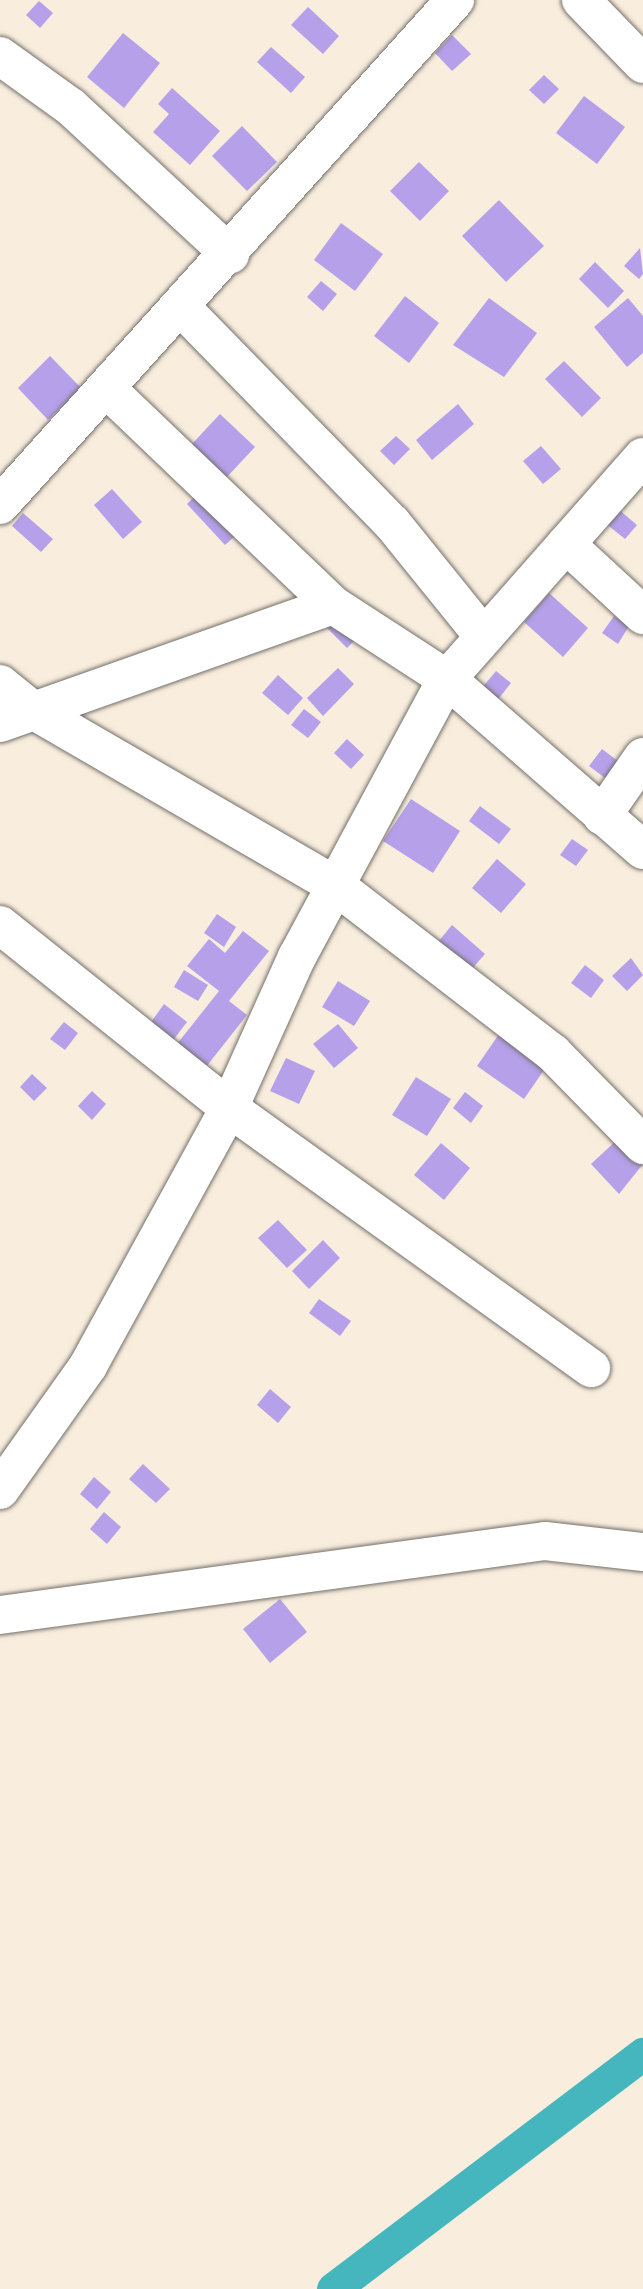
<!DOCTYPE html>
<style>
body{margin:0}
#map{position:relative;width:643px;height:2289px;overflow:hidden;background:#f9eede;font-family:"Libre Caslon Text",serif}
div>[style]{position:absolute}
.canal>*{height:33px;margin:-16.5px;padding:0 16.5px;transform-origin:16.5px;border-radius:16.5px;background:#46b6be}
.building>*{inset:0;background:#b5a0e9}
.roads{filter:drop-shadow(0 0 2px #736f6a) drop-shadow(0 0 2px #736f6a)}
.minor>*{height:38px;margin:-19px;padding:0 19px;transform-origin:19px;border-radius:19px;background:#fff}
span{translate:-50% -50%;white-space:nowrap;text-align:center;line-height:1.15;-webkit-text-stroke:5px #fff;paint-order:stroke}
</style>
<div id="map">
<div class="canal">
<i style="left:333px;top:2289px;width:389px;rotate:-37.2deg"></i>
</div>
<div class="building">
<i style="clip-path:polygon(39px 1px,53px 13px,40px 28px,26px 15px)"></i>
<i style="clip-path:polygon(308px 7px,339px 36px,323px 54px,291px 25px)"></i>
<i style="clip-path:polygon(123px 33px,160px 63px,124px 108px,87px 77px)"></i>
<i style="clip-path:polygon(452px 35px,471px 54px,452px 71px,435px 53px)"></i>
<i style="clip-path:polygon(271px 47px,305px 77px,291px 93px,257px 62px)"></i>
<i style="clip-path:polygon(544px 75px,559px 89px,544px 104px,529px 90px)"></i>
<i style="clip-path:polygon(172px 88px,220px 131px,190px 165px,153px 132px,169px 114px,158px 104px)"></i>
<i style="clip-path:polygon(584px 96px,625px 127px,597px 164px,556px 133px)"></i>
<i style="clip-path:polygon(242px 126px,277px 162px,247px 191px,212px 156px)"></i>
<i style="clip-path:polygon(419px 162px,449px 191px,420px 221px,390px 191px)"></i>
<i style="clip-path:polygon(499px 200px,544px 246px,506px 282px,462px 236px)"></i>
<i style="clip-path:polygon(341px 223px,383px 254px,355px 291px,314px 260px)"></i>
<i style="clip-path:polygon(640px 248px,643px 274px,639px 279px,624px 266px)"></i>
<i style="clip-path:polygon(595px 262px,624px 291px,608px 308px,579px 279px)"></i>
<i style="clip-path:polygon(321px 281px,337px 294px,323px 311px,307px 297px)"></i>
<i style="clip-path:polygon(405px 296px,439px 323px,409px 363px,374px 336px)"></i>
<i style="clip-path:polygon(489px 298px,537px 333px,504px 377px,453px 345px)"></i>
<i style="clip-path:polygon(628px 298px,643px 316px,643px 353px,627px 367px,594px 327px)"></i>
<i style="clip-path:polygon(50px 356px,81px 388px,48px 420px,18px 388px)"></i>
<i style="clip-path:polygon(564px 361px,601px 398px,582px 417px,545px 379px)"></i>
<i style="clip-path:polygon(458px 404px,474px 424px,432px 460px,416px 440px)"></i>
<i style="clip-path:polygon(220px 414px,255px 447px,226px 478px,191px 445px)"></i>
<i style="clip-path:polygon(396px 436px,410px 449px,394px 465px,380px 451px)"></i>
<i style="clip-path:polygon(541px 446px,561px 469px,543px 484px,523px 461px)"></i>
<i style="clip-path:polygon(205px 486px,244px 528px,225px 545px,187px 504px)"></i>
<i style="clip-path:polygon(112px 489px,142px 522px,123px 539px,94px 505px)"></i>
<i style="clip-path:polygon(617px 508px,637px 525px,625px 539px,605px 523px)"></i>
<i style="clip-path:polygon(23px 513px,53px 539px,41px 552px,12px 526px)"></i>
<i style="clip-path:polygon(549px 593px,588px 628px,563px 657px,524px 622px)"></i>
<i style="clip-path:polygon(312px 613px,360px 635px,347px 648px)"></i>
<i style="clip-path:polygon(614px 616px,629px 626px,618px 644px,602px 633px)"></i>
<i style="clip-path:polygon(338px 668px,354px 684px,323px 716px,307px 698px)"></i>
<i style="clip-path:polygon(496px 671px,511px 683px,496px 702px,480px 690px)"></i>
<i style="clip-path:polygon(278px 675px,303px 698px,288px 715px,262px 693px)"></i>
<i style="clip-path:polygon(304px 709px,321px 722px,308px 738px,291px 725px)"></i>
<i style="clip-path:polygon(347px 739px,364px 755px,351px 769px,334px 753px)"></i>
<i style="clip-path:polygon(602px 749px,622px 764px,609px 781px,589px 766px)"></i>
<i style="clip-path:polygon(411px 799px,460px 831px,433px 873px,383px 841px)"></i>
<i style="clip-path:polygon(480px 806px,511px 829px,499px 844px,469px 821px)"></i>
<i style="clip-path:polygon(572px 839px,588px 850px,576px 866px,560px 855px)"></i>
<i style="clip-path:polygon(497px 859px,526px 884px,501px 913px,472px 888px)"></i>
<i style="clip-path:polygon(217px 914px,236px 927px,224px 947px,204px 933px)"></i>
<i style="clip-path:polygon(452px 925px,485px 954px,470px 971px,438px 942px)"></i>
<i style="clip-path:polygon(243px 931px,269px 951px,229px 1001px,247px 1015px,206px 1067px,177px 1044px,219px 991px,187px 966px,209px 939px,225px 953px)"></i>
<i style="clip-path:polygon(631px 958px,643px 975px,627px 991px,612px 976px)"></i>
<i style="clip-path:polygon(585px 965px,604px 980px,591px 998px,571px 983px)"></i>
<i style="clip-path:polygon(184px 970px,208px 985px,198px 1001px,174px 987px)"></i>
<i style="clip-path:polygon(338px 981px,370px 1001px,354px 1026px,322px 1007px)"></i>
<i style="clip-path:polygon(164px 1004px,187px 1022px,171px 1043px,149px 1025px)"></i>
<i style="clip-path:polygon(64px 1022px,78px 1033px,65px 1050px,50px 1039px)"></i>
<i style="clip-path:polygon(338px 1024px,358px 1048px,334px 1068px,313px 1044px)"></i>
<i style="clip-path:polygon(506px 1024px,553px 1057px,524px 1099px,477px 1066px)"></i>
<i style="clip-path:polygon(286px 1058px,315px 1071px,299px 1104px,270px 1091px)"></i>
<i style="clip-path:polygon(32px 1074px,47px 1088px,34px 1101px,20px 1087px)"></i>
<i style="clip-path:polygon(416px 1077px,451px 1099px,427px 1136px,392px 1115px)"></i>
<i style="clip-path:polygon(92px 1091px,106px 1104px,92px 1120px,78px 1106px)"></i>
<i style="clip-path:polygon(465px 1092px,483px 1106px,471px 1123px,453px 1108px)"></i>
<i style="clip-path:polygon(619px 1138px,643px 1164px,619px 1194px,591px 1164px)"></i>
<i style="clip-path:polygon(441px 1143px,470px 1168px,444px 1200px,414px 1175px)"></i>
<i style="clip-path:polygon(278px 1220px,307px 1250px,287px 1268px,258px 1238px)"></i>
<i style="clip-path:polygon(323px 1240px,340px 1258px,309px 1289px,292px 1271px)"></i>
<i style="clip-path:polygon(319px 1299px,351px 1321px,340px 1336px,309px 1313px)"></i>
<i style="clip-path:polygon(270px 1389px,291px 1407px,278px 1423px,257px 1405px)"></i>
<i style="clip-path:polygon(143px 1464px,170px 1489px,156px 1503px,129px 1479px)"></i>
<i style="clip-path:polygon(94px 1477px,111px 1492px,97px 1509px,80px 1494px)"></i>
<i style="clip-path:polygon(104px 1512px,121px 1527px,107px 1544px,90px 1529px)"></i>
<i style="clip-path:polygon(280px 1599px,307px 1632px,270px 1663px,243px 1629px)"></i>
</div>
<div class="roads">
<div class="minor">
<i style="left:581px;top:0;width:89px;rotate:45.9deg"></i>
<i style="left:0;top:56px;width:87px;rotate:35.7deg"></i>
<i style="left:71px;top:107px;width:217px;rotate:42.8deg"></i>
<i style="left:182px;top:308px;width:301px;rotate:45.7deg"></i>
<i style="left:392px;top:523px;width:146px;rotate:51.1deg"></i>
<i style="left:107px;top:389px;width:313px;rotate:43.7deg"></i>
<i style="left:0;top:505px;width:680px;rotate:-47.98deg"></i>
<i style="left:566px;top:544px;width:105px;rotate:42.7deg"></i>
<i style="left:0;top:684px;width:40px;rotate:39deg"></i>
<i style="left:31px;top:709px;width:353px;rotate:30.1deg"></i>
<i style="left:336px;top:886px;width:274px;rotate:37.6deg"></i>
<i style="left:553px;top:1053px;width:129px;rotate:45.6deg"></i>
<i style="left:0;top:723px;width:353px;rotate:-19.5deg"></i>
<i style="left:333px;top:605px;width:136px;rotate:33deg"></i>
<i style="left:447px;top:679px;width:260px;rotate:41.1deg"></i>
<i style="left:602px;top:816px;width:72px;rotate:-55.2deg"></i>
<i style="left:0;top:925px;width:293px;rotate:38.6deg"></i>
<i style="left:229px;top:1108px;width:446px;rotate:35.7deg"></i>
<i style="left:0;top:1490px;width:152px;rotate:-54.6deg"></i>
<i style="left:88px;top:1366px;width:294px;rotate:-61.3deg"></i>
<i style="left:229px;top:1108px;width:166px;rotate:-65.8deg"></i>
<i style="left:297px;top:957px;width:316px;rotate:-61.7deg"></i>
<i style="left:447px;top:679px;width:296px;rotate:-48.6deg"></i>
<i style="left:0;top:1615px;width:550px;rotate:-7.73deg"></i>
<i style="left:545px;top:1541px;width:99px;rotate:6.4deg"></i>
</div>
</div>
</div>
